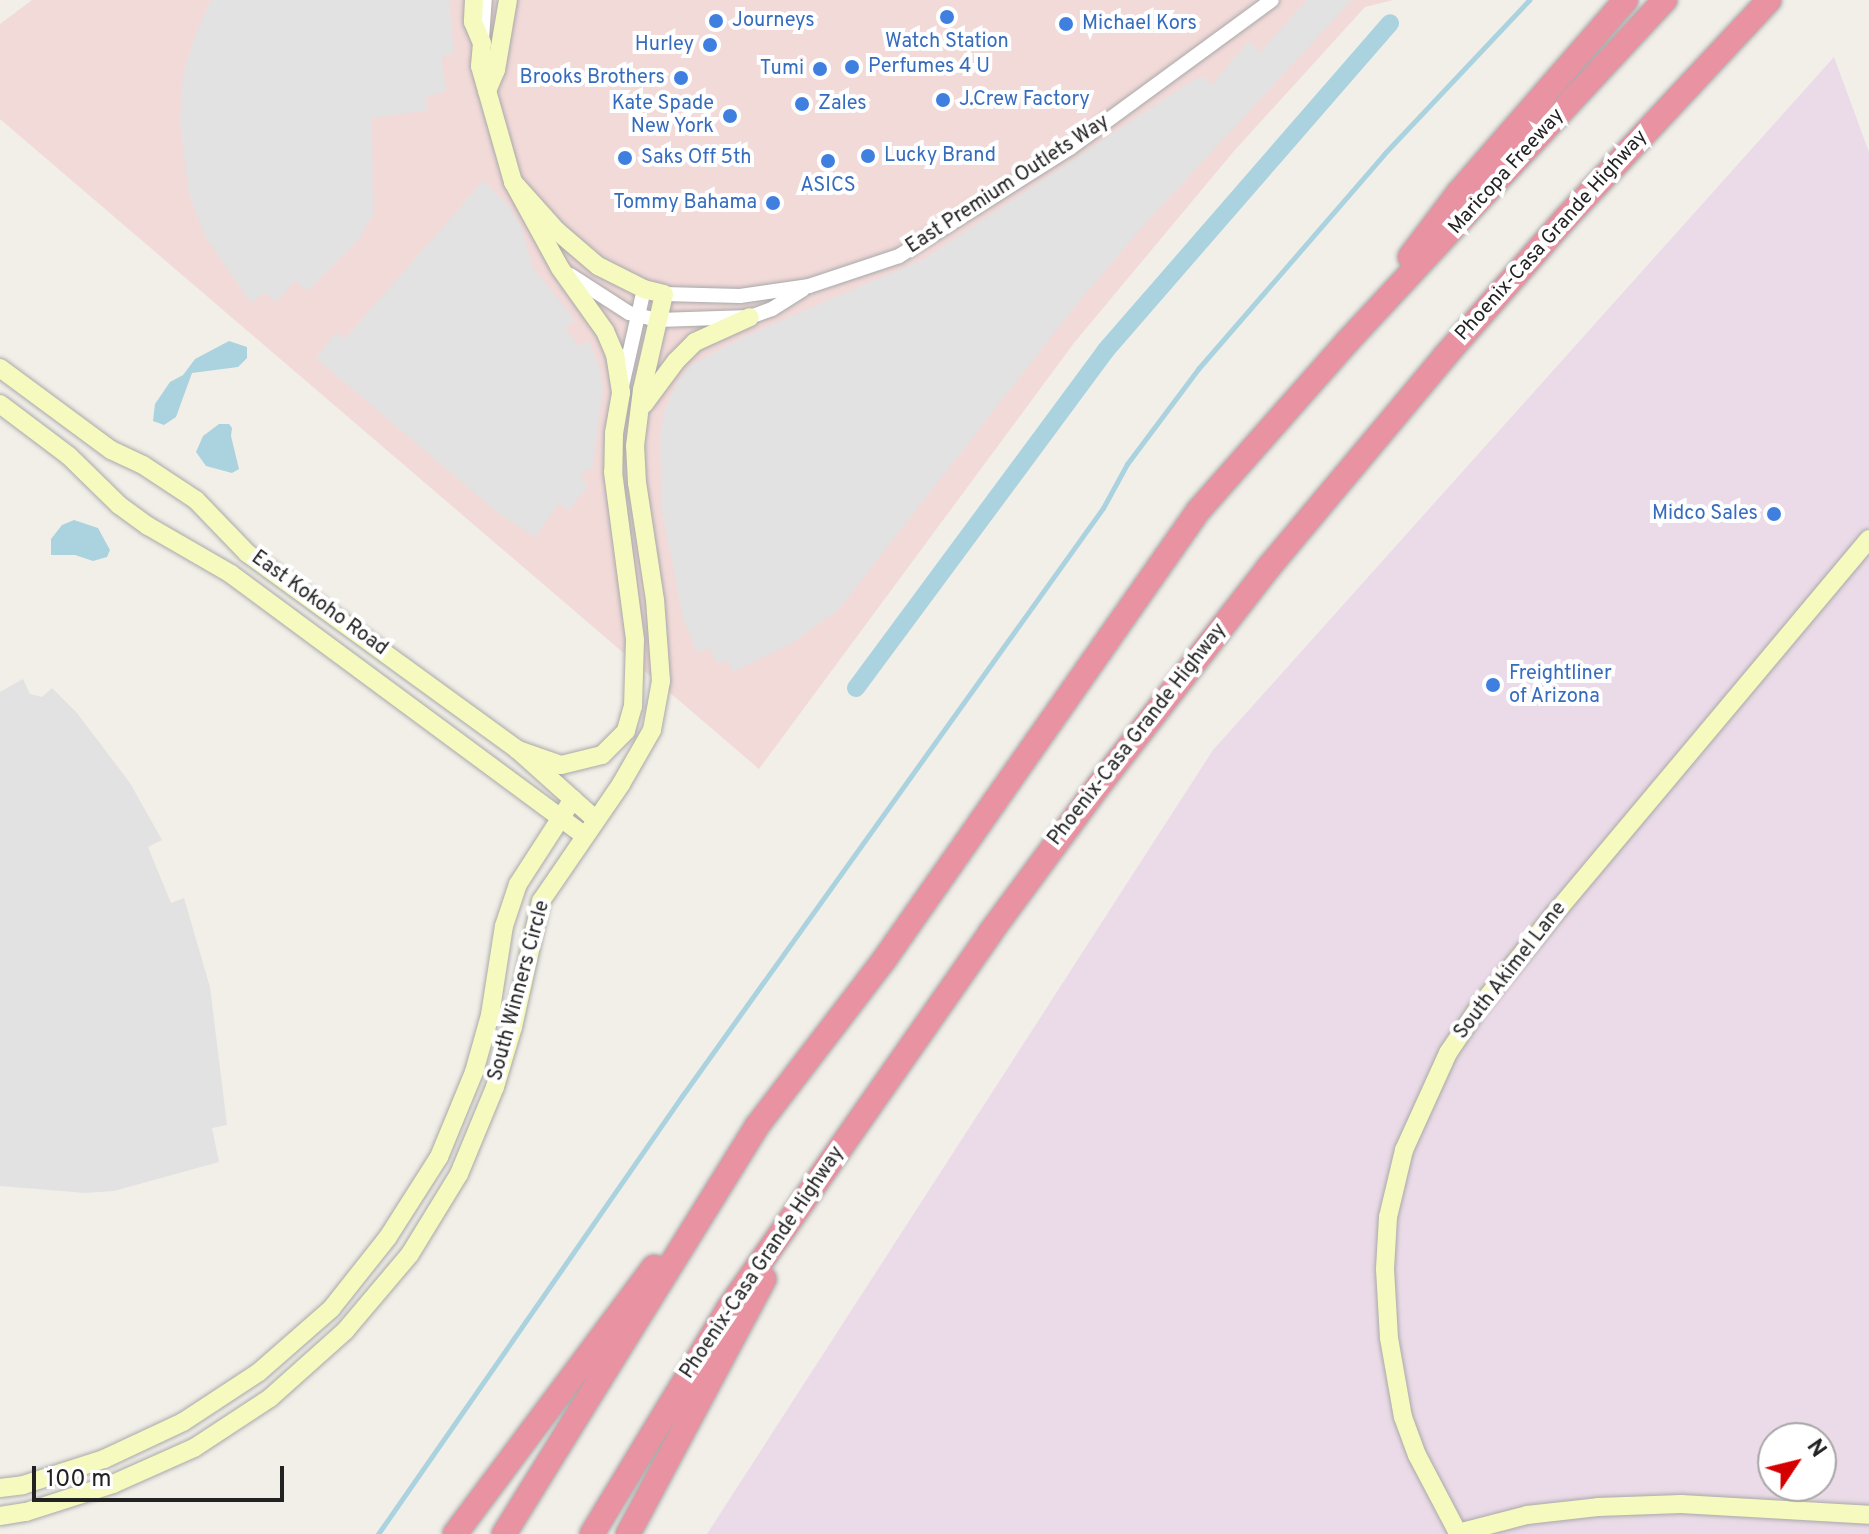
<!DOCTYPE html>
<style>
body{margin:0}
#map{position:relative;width:1869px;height:1534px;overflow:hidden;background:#f2efe9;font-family:Overpass,sans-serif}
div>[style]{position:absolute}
.commercial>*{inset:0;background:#f2dad9}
.industrial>*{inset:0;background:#ebdbe8}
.parking>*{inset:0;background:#e2e2e2}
.water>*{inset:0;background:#aad3df}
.stream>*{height:5px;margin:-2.5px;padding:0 2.5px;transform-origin:2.5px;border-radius:2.5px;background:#aad3df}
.canal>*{height:18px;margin:-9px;padding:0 9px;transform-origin:9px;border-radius:9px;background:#aad3df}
.roads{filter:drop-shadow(0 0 2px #a9a9a9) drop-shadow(0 0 2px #a9a9a9)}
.street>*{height:14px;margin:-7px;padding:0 7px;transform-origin:7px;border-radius:7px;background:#fff}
.secondary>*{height:18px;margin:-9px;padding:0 9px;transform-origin:9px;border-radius:9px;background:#f7fabf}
.highway>*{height:24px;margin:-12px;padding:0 12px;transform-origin:12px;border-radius:12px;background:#e892a2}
.dots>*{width:22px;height:22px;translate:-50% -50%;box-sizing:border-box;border:4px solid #fff;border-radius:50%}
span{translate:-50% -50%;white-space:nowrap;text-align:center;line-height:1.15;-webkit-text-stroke:8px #fff;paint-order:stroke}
.shop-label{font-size:20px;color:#366cbe}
.left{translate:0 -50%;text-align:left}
.right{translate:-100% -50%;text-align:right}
.street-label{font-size:20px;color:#222}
.north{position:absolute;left:1757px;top:1422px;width:80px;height:80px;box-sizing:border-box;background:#fff;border:2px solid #a7a7a7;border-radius:50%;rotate:55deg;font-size:22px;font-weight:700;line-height:32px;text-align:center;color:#222}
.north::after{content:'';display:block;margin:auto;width:28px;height:36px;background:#d40000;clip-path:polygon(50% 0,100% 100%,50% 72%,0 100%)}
.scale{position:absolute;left:32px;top:1466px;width:252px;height:36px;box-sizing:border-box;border:4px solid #222;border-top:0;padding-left:10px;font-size:24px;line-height:28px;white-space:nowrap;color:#222;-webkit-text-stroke:6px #fff;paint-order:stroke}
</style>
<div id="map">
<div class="commercial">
<i style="clip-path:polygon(32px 0,1393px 0,1365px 7px,1234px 151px,1074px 343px,759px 769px,0 119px,0 24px)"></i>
</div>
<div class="industrial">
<i style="clip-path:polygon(evenodd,1834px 57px,1869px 152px,1869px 1534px,707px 1534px,1213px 750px,1834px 57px,1773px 1438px,1821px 1438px,1821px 1486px,1773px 1486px,1773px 1438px)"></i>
</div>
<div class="parking">
<i style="clip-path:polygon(211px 0,449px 0,454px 53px,441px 57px,446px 91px,424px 98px,429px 110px,372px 118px,373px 215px,358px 240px,308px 291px,295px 281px,276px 302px,265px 293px,251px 303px,205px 236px,189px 194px,180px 121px,183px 75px,196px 33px)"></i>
<i style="clip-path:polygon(1307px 0,1352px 0,1152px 216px,1079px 301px,839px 609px,791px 644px,733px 672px,728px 661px,718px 664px,709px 648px,697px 653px,683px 618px,662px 511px,660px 438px,664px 412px,677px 382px,691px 365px,743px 337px,924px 259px,1190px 82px,1203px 76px,1211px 85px,1249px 41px,1260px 52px)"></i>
<i style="clip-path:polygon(483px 181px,509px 206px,521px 226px,533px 268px,575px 320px,565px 328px,579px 346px,589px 341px,600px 369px,603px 388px,592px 470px,585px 470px,581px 478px,588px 486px,568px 511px,559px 503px,535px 537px,497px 512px,316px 358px,336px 332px,345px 339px)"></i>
<i style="clip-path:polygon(23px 679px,30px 694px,42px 697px,52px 688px,77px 713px,130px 783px,162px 840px,148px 847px,171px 903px,184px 898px,210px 987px,227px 1125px,212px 1128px,219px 1162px,114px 1191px,85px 1193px,0 1186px,0 692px)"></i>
</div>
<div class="water">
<i style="clip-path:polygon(229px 341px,247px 347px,247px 358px,238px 367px,192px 373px,176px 417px,164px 425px,153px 421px,155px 404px,170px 382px,183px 375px,195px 359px)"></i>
<i style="clip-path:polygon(219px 424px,229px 424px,232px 428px,231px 436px,239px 469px,232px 473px,206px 466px,196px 452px,203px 436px)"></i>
<i style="clip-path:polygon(74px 520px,98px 528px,110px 550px,107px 557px,93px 561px,75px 555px,51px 555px,51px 539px,62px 525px)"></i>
</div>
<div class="stream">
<i style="left:378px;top:1534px;width:533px;rotate:-55.24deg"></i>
<i style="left:682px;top:1096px;width:723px;rotate:-54.4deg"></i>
<i style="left:1103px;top:508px;width:50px;rotate:-61.4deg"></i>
<i style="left:1127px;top:464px;width:119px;rotate:-53.2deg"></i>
<i style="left:1198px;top:369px;width:284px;rotate:-49.1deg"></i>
<i style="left:1384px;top:154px;width:212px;rotate:-46.7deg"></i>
</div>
<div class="canal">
<i style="left:856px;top:688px;width:420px;rotate:-53.5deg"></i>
<i style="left:1106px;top:350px;width:433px;rotate:-49deg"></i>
</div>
<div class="roads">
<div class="street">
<i style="left:482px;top:39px;width:39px;rotate:-86deg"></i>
<i style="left:570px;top:275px;width:70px;rotate:32.8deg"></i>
<i style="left:629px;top:313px;width:30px;rotate:14deg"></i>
<i style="left:658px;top:320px;width:92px;rotate:-1.9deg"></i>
<i style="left:750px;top:317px;width:23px;rotate:-20deg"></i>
<i style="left:772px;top:309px;width:36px;rotate:-32deg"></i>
<i style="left:664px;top:294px;width:76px;rotate:1.5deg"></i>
<i style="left:740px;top:296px;width:70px;rotate:-8.2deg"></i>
<i style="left:809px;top:286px;width:95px;rotate:-18.4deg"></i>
<i style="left:899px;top:256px;width:202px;rotate:-32.3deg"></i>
<i style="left:1070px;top:148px;width:250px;rotate:-36.2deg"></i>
<i style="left:622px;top:386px;width:99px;rotate:-77.2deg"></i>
</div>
<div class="secondary">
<i style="left:474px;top:0;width:22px;rotate:93deg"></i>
<i style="left:473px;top:22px;width:23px;rotate:67deg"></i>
<i style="left:482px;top:43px;width:23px;rotate:95deg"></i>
<i style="left:480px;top:66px;width:121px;rotate:74.1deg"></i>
<i style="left:513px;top:182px;width:98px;rotate:61.3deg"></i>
<i style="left:560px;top:268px;width:77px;rotate:54.5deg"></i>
<i style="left:605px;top:331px;width:25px;rotate:67deg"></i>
<i style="left:615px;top:354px;width:39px;rotate:81deg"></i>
<i style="left:621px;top:393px;width:41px;rotate:99.9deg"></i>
<i style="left:614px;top:433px;width:39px;rotate:91deg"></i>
<i style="left:613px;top:472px;width:169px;rotate:82.5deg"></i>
<i style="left:635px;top:640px;width:66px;rotate:91.7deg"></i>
<i style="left:633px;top:706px;width:26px;rotate:106deg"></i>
<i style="left:626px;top:731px;width:34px;rotate:135deg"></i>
<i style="left:602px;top:755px;width:42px;rotate:166.3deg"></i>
<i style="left:561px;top:765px;width:46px;rotate:-160.8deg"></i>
<i style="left:487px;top:91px;width:23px;rotate:-67deg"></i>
<i style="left:496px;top:70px;width:71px;rotate:-80.3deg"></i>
<i style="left:0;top:368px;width:138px;rotate:36.5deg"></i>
<i style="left:111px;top:450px;width:35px;rotate:25deg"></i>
<i style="left:143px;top:465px;width:64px;rotate:33.4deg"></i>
<i style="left:196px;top:500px;width:74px;rotate:46.1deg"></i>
<i style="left:247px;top:553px;width:335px;rotate:36deg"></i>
<i style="left:518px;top:750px;width:103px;rotate:41.9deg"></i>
<i style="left:0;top:404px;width:86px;rotate:37deg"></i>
<i style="left:69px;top:456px;width:70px;rotate:44.4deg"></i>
<i style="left:119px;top:505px;width:36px;rotate:36deg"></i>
<i style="left:148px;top:526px;width:96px;rotate:30deg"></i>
<i style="left:231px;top:574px;width:439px;rotate:36.5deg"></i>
<i style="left:644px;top:404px;width:54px;rotate:-53.3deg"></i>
<i style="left:676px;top:361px;width:27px;rotate:-45deg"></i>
<i style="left:695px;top:342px;width:60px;rotate:-24.4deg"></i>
<i style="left:1869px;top:539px;width:487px;rotate:130deg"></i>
<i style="left:1556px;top:912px;width:122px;rotate:129deg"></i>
<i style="left:1479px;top:1007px;width:55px;rotate:124deg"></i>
<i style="left:1448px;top:1053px;width:107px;rotate:114.4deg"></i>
<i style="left:1404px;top:1150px;width:69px;rotate:103.4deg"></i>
<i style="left:1388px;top:1217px;width:52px;rotate:93.3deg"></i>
<i style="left:1385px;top:1269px;width:69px;rotate:86.7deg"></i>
<i style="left:1389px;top:1338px;width:80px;rotate:80deg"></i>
<i style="left:1403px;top:1417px;width:40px;rotate:69.8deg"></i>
<i style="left:1417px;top:1455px;width:88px;rotate:62.3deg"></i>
<i style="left:1458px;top:1533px;width:71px;rotate:-14.6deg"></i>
<i style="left:1527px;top:1515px;width:71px;rotate:-6.4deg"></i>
<i style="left:1598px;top:1507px;width:83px;rotate:-2.1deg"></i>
<i style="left:1681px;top:1504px;width:188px;rotate:3.3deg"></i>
<i style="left:0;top:1488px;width:23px;rotate:-7deg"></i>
<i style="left:23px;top:1485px;width:85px;rotate:-17.8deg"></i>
<i style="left:104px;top:1459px;width:87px;rotate:-25.1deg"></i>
<i style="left:183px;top:1422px;width:91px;rotate:-33.3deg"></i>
<i style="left:259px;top:1372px;width:96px;rotate:-41.2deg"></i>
<i style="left:331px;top:1309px;width:92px;rotate:-51.6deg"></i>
<i style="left:388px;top:1237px;width:95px;rotate:-57.5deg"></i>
<i style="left:439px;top:1157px;width:92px;rotate:-67.6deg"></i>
<i style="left:474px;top:1072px;width:59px;rotate:-74.3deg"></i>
<i style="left:490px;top:1015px;width:90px;rotate:-81.1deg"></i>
<i style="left:504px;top:926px;width:44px;rotate:-71.6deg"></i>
<i style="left:518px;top:884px;width:101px;rotate:-57.1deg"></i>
<i style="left:0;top:1516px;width:26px;rotate:-9deg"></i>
<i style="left:26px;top:1512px;width:91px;rotate:-17.8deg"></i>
<i style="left:113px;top:1484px;width:89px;rotate:-24deg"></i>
<i style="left:194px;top:1448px;width:91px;rotate:-33.3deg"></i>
<i style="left:270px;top:1398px;width:101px;rotate:-41.8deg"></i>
<i style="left:345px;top:1331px;width:101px;rotate:-49.8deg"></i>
<i style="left:410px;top:1254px;width:94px;rotate:-58.5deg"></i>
<i style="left:459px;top:1174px;width:94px;rotate:-67.5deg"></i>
<i style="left:495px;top:1087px;width:63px;rotate:-73.3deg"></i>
<i style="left:513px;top:1027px;width:129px;rotate:-77.5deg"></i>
<i style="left:541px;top:901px;width:142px;rotate:-55.6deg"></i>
<i style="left:621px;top:784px;width:62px;rotate:-60.1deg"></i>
<i style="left:652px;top:730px;width:50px;rotate:-79.6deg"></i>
<i style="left:661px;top:681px;width:81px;rotate:-94.2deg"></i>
<i style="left:655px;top:600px;width:118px;rotate:-98.7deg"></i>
<i style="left:637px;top:483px;width:37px;rotate:-93deg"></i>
<i style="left:635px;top:446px;width:56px;rotate:-82.9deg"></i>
<i style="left:642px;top:390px;width:98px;rotate:-77.1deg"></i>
<i style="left:664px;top:294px;width:21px;rotate:-166deg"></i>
<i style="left:644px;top:289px;width:51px;rotate:-153.4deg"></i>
<i style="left:598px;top:266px;width:54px;rotate:-139.5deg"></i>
<i style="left:557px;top:231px;width:66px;rotate:-131.9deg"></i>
</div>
<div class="highway">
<i style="left:1410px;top:257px;width:81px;rotate:-53deg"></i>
<i style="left:1459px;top:192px;width:254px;rotate:-49deg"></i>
<i style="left:455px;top:1534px;width:333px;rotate:-53.3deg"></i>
<i style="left:504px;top:1534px;width:480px;rotate:-58.2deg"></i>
<i style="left:757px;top:1126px;width:209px;rotate:-52.6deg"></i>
<i style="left:884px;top:960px;width:548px;rotate:-55.03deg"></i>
<i style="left:1198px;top:511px;width:225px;rotate:-48.6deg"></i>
<i style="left:1347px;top:342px;width:467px;rotate:-47.1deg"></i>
<i style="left:592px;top:1534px;width:263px;rotate:-58.8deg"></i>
<i style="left:728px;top:1309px;width:458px;rotate:-55.1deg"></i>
<i style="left:990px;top:933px;width:185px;rotate:-53.6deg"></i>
<i style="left:1100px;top:784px;width:274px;rotate:-52.1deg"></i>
<i style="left:1268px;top:568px;width:276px;rotate:-50.1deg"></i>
<i style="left:1445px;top:356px;width:182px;rotate:-48.8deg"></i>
<i style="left:1565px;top:219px;width:299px;rotate:-47deg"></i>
<i style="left:628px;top:1534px;width:289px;rotate:-61.9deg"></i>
</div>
</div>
<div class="dots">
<i style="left:947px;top:17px;background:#3f7fe0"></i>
<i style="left:716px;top:21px;background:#3f7fe0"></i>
<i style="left:1066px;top:24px;background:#3f7fe0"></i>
<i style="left:710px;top:45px;background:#3f7fe0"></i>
<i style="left:852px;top:67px;background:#3f7fe0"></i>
<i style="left:820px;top:69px;background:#3f7fe0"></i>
<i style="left:681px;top:78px;background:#3f7fe0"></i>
<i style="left:943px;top:100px;background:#3f7fe0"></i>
<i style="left:802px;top:104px;background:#3f7fe0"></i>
<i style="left:730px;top:116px;background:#3f7fe0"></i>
<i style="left:868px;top:156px;background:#3f7fe0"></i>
<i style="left:625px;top:158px;background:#3f7fe0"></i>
<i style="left:828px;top:161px;background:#3f7fe0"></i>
<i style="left:773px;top:203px;background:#3f7fe0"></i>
<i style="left:1774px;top:514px;background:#3f7fe0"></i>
<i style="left:1493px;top:685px;background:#3f7fe0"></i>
</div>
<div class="shop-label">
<span class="left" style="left:732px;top:21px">Journeys</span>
<span class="left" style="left:1082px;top:24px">Michael Kors</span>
<span style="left:947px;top:42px">Watch Station</span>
<span class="right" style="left:694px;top:45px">Hurley</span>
<span class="left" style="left:868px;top:67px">Perfumes 4 U</span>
<span class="right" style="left:804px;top:69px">Tumi</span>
<span class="right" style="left:665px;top:78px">Brooks Brothers</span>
<span class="left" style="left:959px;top:100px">J.Crew Factory</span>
<span class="right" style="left:714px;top:116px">Kate Spade<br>New York</span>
<span class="left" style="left:818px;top:104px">Zales</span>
<span class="left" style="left:884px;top:156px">Lucky Brand</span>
<span class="left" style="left:641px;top:158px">Saks Off 5th</span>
<span style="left:828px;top:186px">ASICS</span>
<span class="right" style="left:757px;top:203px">Tommy Bahama</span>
<span class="right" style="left:1758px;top:514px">Midco Sales</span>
<span class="left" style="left:1509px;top:686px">Freightliner<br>of Arizona</span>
</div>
<div class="street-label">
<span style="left:1507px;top:172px;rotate:-48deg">Maricopa Freeway</span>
<span style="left:1008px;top:185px;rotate:-33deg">East Premium Outlets Way</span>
<span style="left:1552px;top:236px;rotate:-48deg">Phoenix-Casa Grande Highway</span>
<span style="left:319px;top:604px;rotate:36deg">East Kokoho Road</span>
<span style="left:1138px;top:735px;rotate:-52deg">Phoenix-Casa Grande Highway</span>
<span style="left:1511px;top:971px;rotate:-52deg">South Akimel Lane</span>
<span style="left:520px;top:991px;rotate:-75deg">South Winners Circle</span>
<span style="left:763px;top:1263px;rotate:-56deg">Phoenix-Casa Grande Highway</span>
</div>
<div class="north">N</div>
<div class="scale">100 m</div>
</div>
